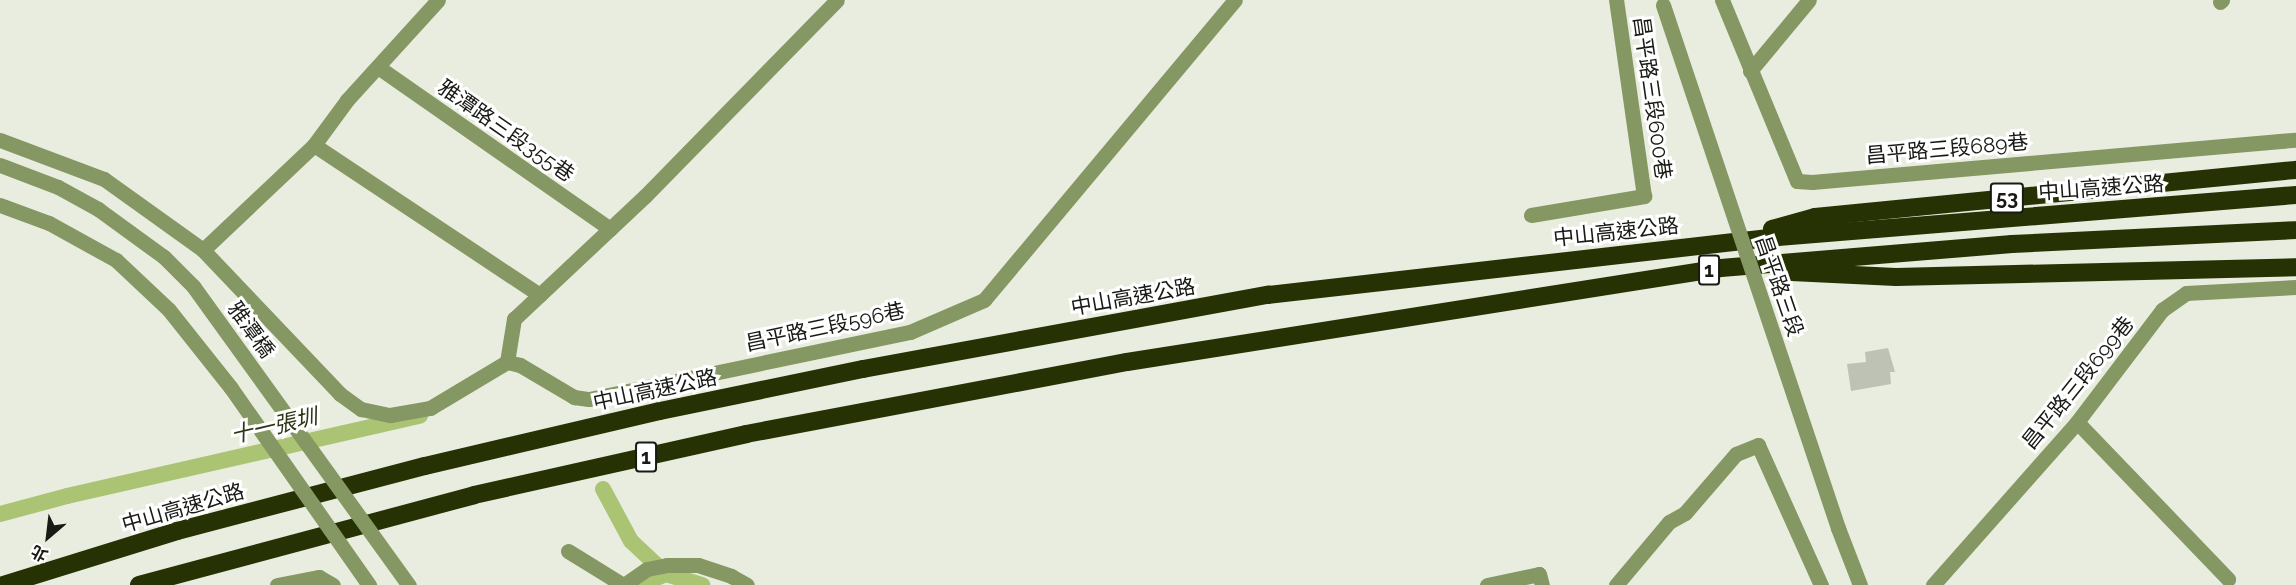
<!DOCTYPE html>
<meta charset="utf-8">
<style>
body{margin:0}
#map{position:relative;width:2296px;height:585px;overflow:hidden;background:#e8eddf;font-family:Raleway,"Noto Sans TC",sans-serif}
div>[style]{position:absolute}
.canal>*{height:16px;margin:-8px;padding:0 8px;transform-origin:8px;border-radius:8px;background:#aac473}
.building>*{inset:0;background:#bdc2b4}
.minor>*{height:15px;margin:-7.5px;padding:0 7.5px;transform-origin:7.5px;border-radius:7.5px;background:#859762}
.highway>*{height:18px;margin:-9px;padding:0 9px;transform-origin:9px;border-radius:9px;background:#263204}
.minor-bridge>*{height:15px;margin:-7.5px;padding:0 7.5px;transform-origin:7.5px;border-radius:7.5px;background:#859762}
span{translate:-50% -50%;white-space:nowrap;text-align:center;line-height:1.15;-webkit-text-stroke:6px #fff;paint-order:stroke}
.shield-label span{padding:2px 4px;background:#fff;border:2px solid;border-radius:4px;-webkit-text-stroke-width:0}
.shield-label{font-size:20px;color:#181a15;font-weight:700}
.street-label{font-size:21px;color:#181a15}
.water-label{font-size:22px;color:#2d3715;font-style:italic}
.north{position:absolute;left:18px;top:507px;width:60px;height:60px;-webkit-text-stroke:4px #fff;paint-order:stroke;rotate:208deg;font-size:16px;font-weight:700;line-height:24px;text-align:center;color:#181a15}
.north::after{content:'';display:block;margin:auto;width:21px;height:27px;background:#181a15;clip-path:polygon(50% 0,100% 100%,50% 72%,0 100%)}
</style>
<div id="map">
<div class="canal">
<i style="left:603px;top:489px;width:59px;rotate:61.7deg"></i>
<i style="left:631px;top:541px;width:48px;rotate:43.3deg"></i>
<i style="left:0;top:514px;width:69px;rotate:-15deg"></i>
<i style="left:67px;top:496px;width:362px;rotate:-12.8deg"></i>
<i style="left:641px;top:585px;width:27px;rotate:-24deg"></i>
<i style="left:666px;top:574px;width:38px;rotate:17deg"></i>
</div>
<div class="building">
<i style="clip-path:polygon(1888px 348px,1895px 372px,1890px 372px,1891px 384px,1851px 391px,1847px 364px,1866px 362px,1865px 352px)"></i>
</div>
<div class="minor">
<i style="left:1722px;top:0;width:196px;rotate:67.5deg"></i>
<i style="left:1797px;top:181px;width:15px;rotate:4deg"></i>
<i style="left:1812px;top:182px;width:486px;rotate:-5deg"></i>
<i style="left:2220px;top:2px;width:3px;rotate:-45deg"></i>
<i style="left:378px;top:67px;width:283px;rotate:34.9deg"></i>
<i style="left:1750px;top:71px;width:92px;rotate:-50.3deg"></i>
<i style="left:0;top:140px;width:111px;rotate:20.6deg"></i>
<i style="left:104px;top:179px;width:122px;rotate:35.6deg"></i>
<i style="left:203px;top:250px;width:199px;rotate:46.4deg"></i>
<i style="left:340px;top:394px;width:26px;rotate:36deg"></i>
<i style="left:361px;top:409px;width:30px;rotate:12deg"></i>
<i style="left:390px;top:415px;width:41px;rotate:-9.9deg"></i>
<i style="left:430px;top:408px;width:90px;rotate:-30.9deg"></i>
<i style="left:507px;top:362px;width:44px;rotate:-80.8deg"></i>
<i style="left:514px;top:319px;width:180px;rotate:-43.2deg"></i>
<i style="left:645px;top:196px;width:274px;rotate:-45.6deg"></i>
<i style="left:314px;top:145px;width:271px;rotate:33.6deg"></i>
<i style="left:1531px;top:215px;width:115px;rotate:-9.5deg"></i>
<i style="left:1644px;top:196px;width:198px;rotate:-98.1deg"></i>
<i style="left:203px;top:250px;width:153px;rotate:-43.4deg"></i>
<i style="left:314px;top:145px;width:56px;rotate:-53.7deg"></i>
<i style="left:347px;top:100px;width:135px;rotate:-47.7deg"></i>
<i style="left:507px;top:362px;width:13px;rotate:13deg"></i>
<i style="left:520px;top:365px;width:63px;rotate:30.7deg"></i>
<i style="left:574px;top:397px;width:15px;rotate:8deg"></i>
<i style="left:589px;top:399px;width:328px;rotate:-11.8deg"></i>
<i style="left:910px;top:332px;width:81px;rotate:-23.4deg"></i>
<i style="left:984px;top:300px;width:391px;rotate:-50.1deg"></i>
<i style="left:2077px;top:422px;width:218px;rotate:46.1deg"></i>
<i style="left:1838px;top:528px;width:61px;rotate:68.9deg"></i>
<i style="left:568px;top:551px;width:65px;rotate:31.7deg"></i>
<i style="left:277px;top:585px;width:43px;rotate:-10.8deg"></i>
<i style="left:319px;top:577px;width:16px;rotate:30deg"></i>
<i style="left:624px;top:585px;width:28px;rotate:-35deg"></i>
<i style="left:647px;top:569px;width:20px;rotate:-11deg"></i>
<i style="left:667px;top:565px;width:31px"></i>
<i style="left:698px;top:565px;width:35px;rotate:18deg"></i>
<i style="left:731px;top:576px;width:18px;rotate:29deg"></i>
<i style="left:1487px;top:585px;width:53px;rotate:-11.9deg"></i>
<i style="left:1539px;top:574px;width:11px;rotate:75deg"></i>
<i style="left:1616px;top:585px;width:82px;rotate:-49.9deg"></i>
<i style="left:1669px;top:522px;width:18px;rotate:-29deg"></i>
<i style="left:1685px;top:513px;width:78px;rotate:-49.2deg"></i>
<i style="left:1736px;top:454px;width:24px;rotate:-22deg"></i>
<i style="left:1758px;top:445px;width:154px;rotate:65.8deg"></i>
<i style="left:1933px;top:585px;width:217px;rotate:-48.5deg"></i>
<i style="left:2077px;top:422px;width:141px;rotate:-52.8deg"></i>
<i style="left:2162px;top:310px;width:29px;rotate:-35deg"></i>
<i style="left:2186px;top:293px;width:110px;rotate:-3.1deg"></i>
</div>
<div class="highway">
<i style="left:1772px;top:229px;width:45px;rotate:-15.6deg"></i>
<i style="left:1815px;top:217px;width:483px;rotate:-5.6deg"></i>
<i style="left:1791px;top:272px;width:105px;rotate:2.7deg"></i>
<i style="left:1896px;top:277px;width:400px;rotate:-1.4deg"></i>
<i style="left:3px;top:585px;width:182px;rotate:-17.2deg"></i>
<i style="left:177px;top:531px;width:256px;rotate:-14.7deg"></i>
<i style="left:425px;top:466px;width:241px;rotate:-13.2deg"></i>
<i style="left:660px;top:411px;width:207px;rotate:-11.7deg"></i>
<i style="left:863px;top:369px;width:412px;rotate:-10.4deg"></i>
<i style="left:1268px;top:295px;width:513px;rotate:-6.49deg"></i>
<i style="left:1778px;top:237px;width:520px;rotate:-4.64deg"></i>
<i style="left:139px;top:585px;width:347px;rotate:-15deg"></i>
<i style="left:474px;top:495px;width:279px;rotate:-12.6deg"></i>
<i style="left:746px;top:434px;width:388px;rotate:-10.7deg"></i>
<i style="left:1127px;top:362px;width:601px;rotate:-8.99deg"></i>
<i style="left:1721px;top:268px;width:292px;rotate:-4.7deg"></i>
<i style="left:2012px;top:244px;width:284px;rotate:-2.8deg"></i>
</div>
<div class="minor-bridge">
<i style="left:1663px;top:5px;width:552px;rotate:71.5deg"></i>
<i style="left:0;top:165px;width:62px;rotate:20.8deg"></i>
<i style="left:58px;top:187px;width:46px;rotate:28.8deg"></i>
<i style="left:98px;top:209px;width:82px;rotate:36deg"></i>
<i style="left:164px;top:257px;width:41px;rotate:45deg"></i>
<i style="left:193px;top:286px;width:369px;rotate:54.2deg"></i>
<i style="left:0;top:205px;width:52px;rotate:20.2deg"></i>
<i style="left:49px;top:223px;width:77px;rotate:28.9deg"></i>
<i style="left:116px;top:260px;width:73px;rotate:43.3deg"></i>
<i style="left:169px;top:310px;width:100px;rotate:51.5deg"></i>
<i style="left:231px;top:388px;width:241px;rotate:55deg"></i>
</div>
<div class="shield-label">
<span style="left:2007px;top:198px">53</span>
<span style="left:1709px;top:270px">1</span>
<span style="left:646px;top:457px">1</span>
</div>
<div class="street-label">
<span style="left:1652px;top:98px;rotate:82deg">昌平路三段600巷</span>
<span style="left:506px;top:131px;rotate:35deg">雅潭路三段355巷</span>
<span style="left:1947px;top:149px;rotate:-5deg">昌平路三段689巷</span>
<span style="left:2101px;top:188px;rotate:-4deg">中山高速公路</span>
<span style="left:1616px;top:232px;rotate:-6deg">中山高速公路</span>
<span style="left:1779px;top:286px;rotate:71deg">昌平路三段</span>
<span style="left:1133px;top:297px;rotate:-10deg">中山高速公路</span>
<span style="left:825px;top:327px;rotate:-12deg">昌平路三段596巷</span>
<span style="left:251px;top:330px;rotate:54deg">雅潭橋</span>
<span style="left:2078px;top:383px;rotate:-51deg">昌平路三段699巷</span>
<span style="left:655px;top:390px;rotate:-12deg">中山高速公路</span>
<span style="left:183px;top:508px;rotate:-16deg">中山高速公路</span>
</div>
<div class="water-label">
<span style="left:274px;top:426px;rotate:-13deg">十一張圳</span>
</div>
<div class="north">北</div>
</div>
